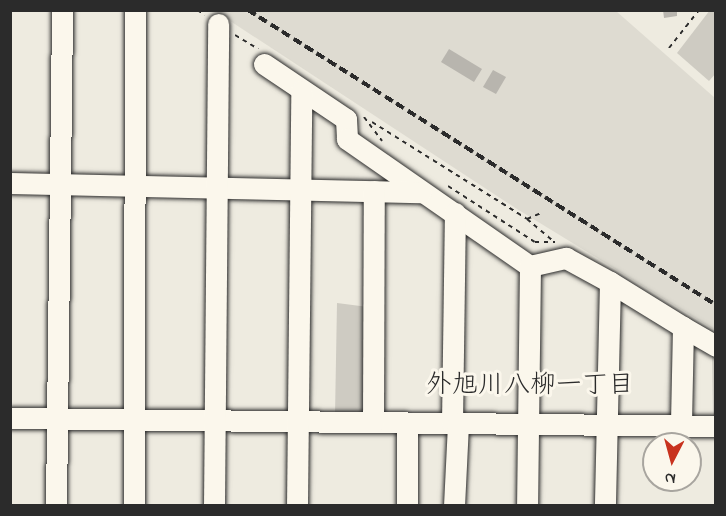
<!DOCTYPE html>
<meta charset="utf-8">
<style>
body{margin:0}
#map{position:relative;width:726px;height:516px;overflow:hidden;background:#eeebe0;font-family:"Indie Flower","Klee One",sans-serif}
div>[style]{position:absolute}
.built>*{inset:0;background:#dedbd1}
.green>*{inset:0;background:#cecbc2}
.building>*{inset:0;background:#b8b5ae}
.path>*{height:2px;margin-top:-1px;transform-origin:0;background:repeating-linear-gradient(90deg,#2b2b2b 0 4.5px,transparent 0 9px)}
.roads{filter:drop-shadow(0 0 2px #2b2b2b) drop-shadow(0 0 2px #2b2b2b)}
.minor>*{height:21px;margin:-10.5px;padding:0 10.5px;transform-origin:10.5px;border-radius:10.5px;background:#fbf7ec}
.rail>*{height:4px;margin-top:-2px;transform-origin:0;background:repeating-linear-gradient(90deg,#2b2b2b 0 9px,transparent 0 13.5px)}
span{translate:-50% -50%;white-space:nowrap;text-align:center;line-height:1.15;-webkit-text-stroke:6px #fbf7ec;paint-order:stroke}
.neighbourhood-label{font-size:26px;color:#2b2b2b}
.frame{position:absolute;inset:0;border:12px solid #2b2b2b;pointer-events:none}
.north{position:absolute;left:642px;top:432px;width:60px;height:60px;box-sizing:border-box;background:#fbf7ec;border:2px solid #a8a59f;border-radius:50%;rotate:186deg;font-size:16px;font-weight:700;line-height:24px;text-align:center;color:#2b2b2b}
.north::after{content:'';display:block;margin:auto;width:21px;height:27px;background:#c8321e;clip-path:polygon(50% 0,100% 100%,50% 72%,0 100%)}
</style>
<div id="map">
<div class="built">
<i style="clip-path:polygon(215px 11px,616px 11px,715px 98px,715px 330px,517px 209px)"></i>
</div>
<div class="green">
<i style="clip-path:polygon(710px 10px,715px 11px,716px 73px,709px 81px,677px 53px)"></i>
<i style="clip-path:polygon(337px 303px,368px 307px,367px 414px,335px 415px)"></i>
<i style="clip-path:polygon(712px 350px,716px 352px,715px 419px,713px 419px)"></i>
</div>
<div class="building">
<i style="clip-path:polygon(663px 10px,677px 10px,677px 16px,664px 18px)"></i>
<i style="clip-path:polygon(449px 49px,482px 69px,474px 82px,441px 62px)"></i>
<i style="clip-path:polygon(493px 70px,506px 77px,496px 94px,483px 87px)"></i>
</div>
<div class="path">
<i style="left:197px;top:10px;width:9px;rotate:32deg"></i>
<i style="left:235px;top:35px;width:27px;rotate:31deg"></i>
<i style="left:669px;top:48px;width:48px;rotate:-51.7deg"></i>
<i style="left:364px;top:117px;width:30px;rotate:53deg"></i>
<i style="left:372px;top:122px;width:183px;rotate:32deg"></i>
<i style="left:527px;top:219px;width:15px;rotate:-23deg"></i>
<i style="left:448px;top:186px;width:103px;rotate:32.8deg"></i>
<i style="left:535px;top:242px;width:20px"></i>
<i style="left:527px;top:219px;width:33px;rotate:40deg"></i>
</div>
<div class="roads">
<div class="minor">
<i style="left:264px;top:64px;width:99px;rotate:33.9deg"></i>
<i style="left:346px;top:119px;width:20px;rotate:87deg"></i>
<i style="left:347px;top:139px;width:223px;rotate:34.8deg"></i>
<i style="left:530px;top:266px;width:240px;rotate:90.7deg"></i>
<i style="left:10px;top:183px;width:411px;rotate:1.3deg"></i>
<i style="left:530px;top:266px;width:37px;rotate:-13deg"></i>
<i style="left:566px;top:258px;width:50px;rotate:28.6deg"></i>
<i style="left:610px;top:282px;width:224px;rotate:91.3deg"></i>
<i style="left:610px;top:282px;width:86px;rotate:31.7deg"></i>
<i style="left:683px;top:327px;width:99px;rotate:91.2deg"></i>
<i style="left:683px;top:327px;width:38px;rotate:30deg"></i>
<i style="left:10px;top:418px;width:706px;rotate:0.65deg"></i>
<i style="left:373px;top:422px;width:231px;rotate:-89.8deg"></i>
<i style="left:452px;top:423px;width:210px;rotate:-89.2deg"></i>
<i style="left:56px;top:506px;width:496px;rotate:-89.3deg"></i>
<i style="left:134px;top:506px;width:496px;rotate:-89.9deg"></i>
<i style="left:214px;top:506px;width:482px;rotate:-89.5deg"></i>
<i style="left:297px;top:506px;width:415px;rotate:-89.4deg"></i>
<i style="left:407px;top:506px;width:83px;rotate:-90deg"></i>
<i style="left:454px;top:506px;width:83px;rotate:-87.2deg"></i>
</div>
</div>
<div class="rail">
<i style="left:248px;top:10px;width:553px;rotate:32.22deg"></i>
</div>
<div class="neighbourhood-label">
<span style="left:530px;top:387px">外旭川八柳一丁目</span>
</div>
<div class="frame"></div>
<div class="north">N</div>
</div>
